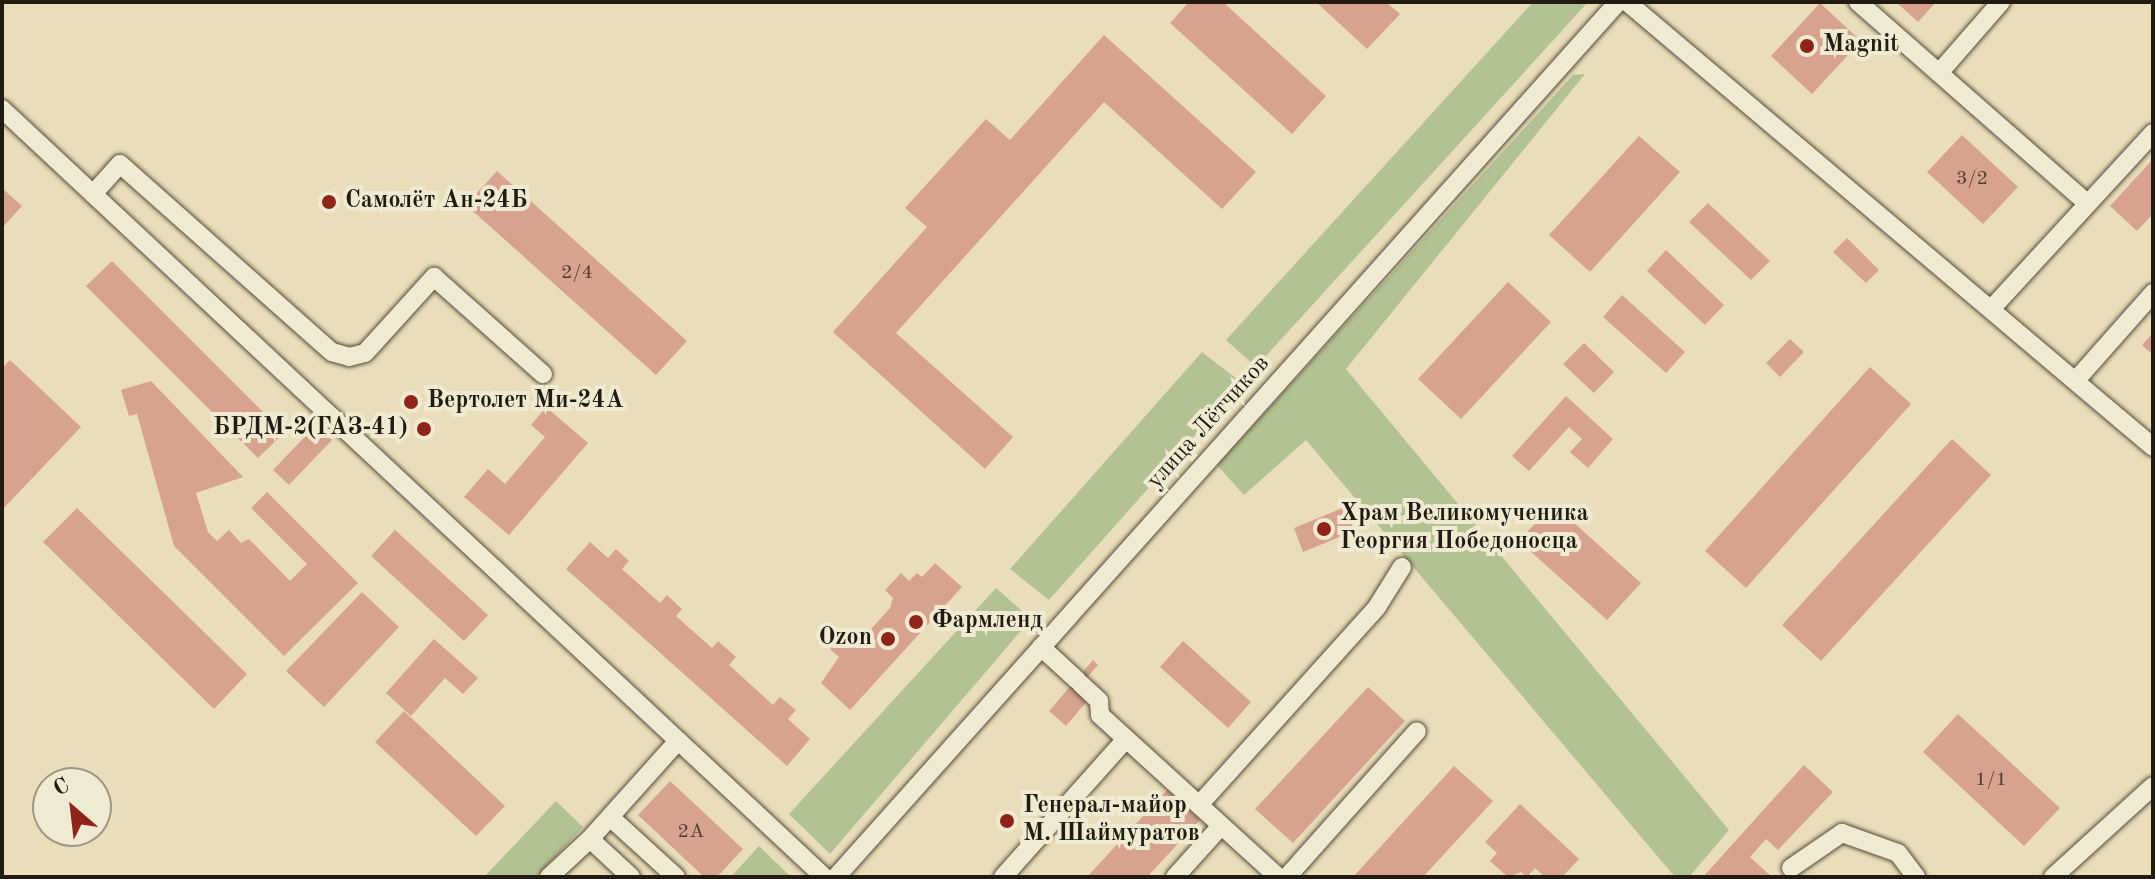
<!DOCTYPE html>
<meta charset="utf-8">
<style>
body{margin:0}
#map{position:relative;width:2155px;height:879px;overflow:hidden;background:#eadeba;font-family:"Old Standard TT",serif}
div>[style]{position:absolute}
.green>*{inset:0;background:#b3c292}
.building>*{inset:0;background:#d7a38f}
.roads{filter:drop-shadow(0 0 2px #554c3b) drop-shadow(0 0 2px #554c3b)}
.minor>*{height:18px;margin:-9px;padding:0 9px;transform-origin:9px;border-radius:9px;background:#f1ead2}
.dots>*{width:22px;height:22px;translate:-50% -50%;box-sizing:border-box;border:4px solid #f1ead2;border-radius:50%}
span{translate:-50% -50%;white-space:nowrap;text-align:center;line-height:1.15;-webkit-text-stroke:8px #f1ead2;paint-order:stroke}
.number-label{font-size:20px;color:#503d30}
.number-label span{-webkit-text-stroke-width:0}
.poi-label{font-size:24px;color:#231b11;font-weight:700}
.left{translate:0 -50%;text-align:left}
.right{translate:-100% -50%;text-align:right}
.street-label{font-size:24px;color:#231b11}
.frame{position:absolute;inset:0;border:4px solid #231b11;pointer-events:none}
.north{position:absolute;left:32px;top:767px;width:80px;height:80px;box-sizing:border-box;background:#f1ead2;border:2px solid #9f9785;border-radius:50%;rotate:332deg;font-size:22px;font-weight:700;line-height:32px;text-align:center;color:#231b11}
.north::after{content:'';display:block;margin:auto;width:28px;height:36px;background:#8f2418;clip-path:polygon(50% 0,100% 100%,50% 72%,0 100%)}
</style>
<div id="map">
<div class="green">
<i style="clip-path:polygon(1533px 2px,1588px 2px,1256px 367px,1226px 340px)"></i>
<i style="clip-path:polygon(1585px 74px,1346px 369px,1729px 830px,1689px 877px,1675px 877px,1306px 440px,1244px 495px,1217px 465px,1573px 75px)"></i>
<i style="clip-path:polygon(1202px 352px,1242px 383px,1049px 600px,1010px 569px)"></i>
<i style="clip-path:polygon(996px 588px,1031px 619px,830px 854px,789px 814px)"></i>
<i style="clip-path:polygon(556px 801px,583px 827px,536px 877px,484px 877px)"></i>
<i style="clip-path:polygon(759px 846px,791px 877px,731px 877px)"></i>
</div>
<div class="building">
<i style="clip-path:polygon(1189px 2px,1223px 2px,1326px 96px,1292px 134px,1170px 23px)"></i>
<i style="clip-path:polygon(1316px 2px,1386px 2px,1400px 14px,1367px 49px)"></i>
<i style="clip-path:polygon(1896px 2px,1936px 2px,1918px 22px)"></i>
<i style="clip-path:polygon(1820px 3px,1861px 41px,1812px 94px,1771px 56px)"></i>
<i style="clip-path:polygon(1104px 35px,1256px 172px,1222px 209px,1104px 102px,896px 333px,1013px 437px,985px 469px,833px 332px,927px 227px,905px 208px,986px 119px,1010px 140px)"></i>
<i style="clip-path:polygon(1962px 135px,2018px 187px,1983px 224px,1927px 172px)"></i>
<i style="clip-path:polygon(1639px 136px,1680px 172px,1590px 272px,1549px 235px)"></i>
<i style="clip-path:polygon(2153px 159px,2153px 214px,2137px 231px,2110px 206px)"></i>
<i style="clip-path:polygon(497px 171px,687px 341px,656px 375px,466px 205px)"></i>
<i style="clip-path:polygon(2px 188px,22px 206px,2px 228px)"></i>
<i style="clip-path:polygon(1708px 203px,1770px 261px,1751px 280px,1689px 222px)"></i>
<i style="clip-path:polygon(1847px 238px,1879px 270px,1866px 283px,1833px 252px)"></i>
<i style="clip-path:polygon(1666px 250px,1724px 305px,1705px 325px,1647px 271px)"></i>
<i style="clip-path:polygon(112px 261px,284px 433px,258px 458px,86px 286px)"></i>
<i style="clip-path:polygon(1508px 282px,1551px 322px,1461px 419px,1418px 379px)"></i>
<i style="clip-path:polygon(1622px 295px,1685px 352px,1666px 373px,1603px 317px)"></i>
<i style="clip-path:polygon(2153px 333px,2153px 355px,2142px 345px)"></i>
<i style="clip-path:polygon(1790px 339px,1804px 352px,1780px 377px,1766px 363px)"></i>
<i style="clip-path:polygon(1584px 343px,1614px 372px,1594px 393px,1563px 364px)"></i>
<i style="clip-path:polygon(10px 360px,81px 427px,2px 510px,2px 368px)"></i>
<i style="clip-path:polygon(1870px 367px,1911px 404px,1746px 588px,1705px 551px)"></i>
<i style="clip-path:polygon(151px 381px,243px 477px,196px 493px,208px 532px,217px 541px,229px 530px,241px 543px,249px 539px,290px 581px,307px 564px,251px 508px,267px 492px,358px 583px,284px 656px,174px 546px,137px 414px,129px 416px,121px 390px)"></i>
<i style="clip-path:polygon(1566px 396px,1613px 439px,1588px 468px,1570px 452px,1582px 439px,1569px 427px,1529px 471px,1512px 456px)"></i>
<i style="clip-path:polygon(546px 407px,588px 443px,509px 535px,464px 497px,488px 469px,505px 484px,545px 437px,531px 425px)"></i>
<i style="clip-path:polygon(316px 425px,332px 440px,289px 485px,273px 470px)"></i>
<i style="clip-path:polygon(1952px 439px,1991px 475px,1821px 661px,1782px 625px)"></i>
<i style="clip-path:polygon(1553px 504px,1641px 583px,1607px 620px,1519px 541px)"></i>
<i style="clip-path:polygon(1345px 507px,1354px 531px,1303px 552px,1294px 528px)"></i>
<i style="clip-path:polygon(77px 508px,247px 674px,214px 709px,43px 542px)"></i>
<i style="clip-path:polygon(395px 530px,488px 615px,464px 641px,371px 556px)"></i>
<i style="clip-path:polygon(590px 542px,608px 558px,616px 549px,629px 561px,622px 569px,660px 603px,667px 595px,682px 609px,676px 616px,712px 648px,718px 641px,736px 657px,729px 665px,773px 705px,780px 697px,796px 710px,788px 719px,810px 739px,787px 766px,566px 569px)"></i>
<i style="clip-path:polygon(935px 563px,962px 587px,850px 710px,821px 683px,839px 657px,830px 649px,845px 632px,854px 641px,860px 633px,864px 637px,890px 608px,893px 598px,885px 590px,901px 573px,909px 581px,917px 573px,922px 577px)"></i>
<i style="clip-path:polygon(362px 592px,399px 627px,324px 707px,286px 671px)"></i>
<i style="clip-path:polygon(434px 639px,478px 678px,463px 694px,445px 678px,411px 716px,386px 693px)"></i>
<i style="clip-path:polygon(1183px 641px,1251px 702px,1228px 728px,1160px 667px)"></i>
<i style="clip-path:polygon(1093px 660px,1098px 665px,1076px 690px,1088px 700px,1066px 726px,1049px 711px)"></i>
<i style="clip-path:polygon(1368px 687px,1405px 721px,1293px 843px,1255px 809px)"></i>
<i style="clip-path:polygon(404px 711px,505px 806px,476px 836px,375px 742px)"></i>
<i style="clip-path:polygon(1958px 714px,2060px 808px,2024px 846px,1923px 752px)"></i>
<i style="clip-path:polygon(1804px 765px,1833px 792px,1778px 850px,1766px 839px,1750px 857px,1772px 877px,1703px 877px)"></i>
<i style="clip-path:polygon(1454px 766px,1493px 801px,1423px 877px,1353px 877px)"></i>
<i style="clip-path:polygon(670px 781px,743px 849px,717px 877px,704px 877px,638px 815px)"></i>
<i style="clip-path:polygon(1167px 790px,1200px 820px,1147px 877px,1087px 877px)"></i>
<i style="clip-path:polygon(1520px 804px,1579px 859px,1562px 877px,1545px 877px,1535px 868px,1527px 877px,1521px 872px,1508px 877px,1490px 861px,1497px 853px,1485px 842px)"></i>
</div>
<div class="roads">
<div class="minor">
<i style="left:1627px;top:2px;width:689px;rotate:40.23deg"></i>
<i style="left:1858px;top:2px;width:305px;rotate:41.3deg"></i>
<i style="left:1939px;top:73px;width:94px;rotate:-48.9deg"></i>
<i style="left:2px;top:109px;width:1125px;rotate:43.05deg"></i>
<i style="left:93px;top:194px;width:40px;rotate:-48deg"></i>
<i style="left:120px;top:164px;width:283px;rotate:41.6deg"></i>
<i style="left:332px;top:352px;width:18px;rotate:16deg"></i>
<i style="left:349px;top:357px;width:16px;rotate:-14deg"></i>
<i style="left:365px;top:353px;width:103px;rotate:-47.8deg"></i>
<i style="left:434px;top:277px;width:146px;rotate:41.7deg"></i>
<i style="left:1993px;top:307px;width:236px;rotate:-47.4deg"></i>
<i style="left:2077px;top:379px;width:115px;rotate:-48.5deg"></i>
<i style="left:1041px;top:647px;width:49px;rotate:42.5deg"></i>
<i style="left:1081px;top:684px;width:25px;rotate:43deg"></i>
<i style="left:1099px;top:701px;width:14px;rotate:86deg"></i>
<i style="left:1100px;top:715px;width:241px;rotate:42.3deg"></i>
<i style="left:1199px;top:805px;width:266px;rotate:-48deg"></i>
<i style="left:1377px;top:607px;width:47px;rotate:-58deg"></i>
<i style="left:610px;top:817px;width:89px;rotate:42.3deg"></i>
<i style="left:590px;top:839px;width:132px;rotate:-48.1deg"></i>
<i style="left:1791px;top:868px;width:62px;rotate:-34.5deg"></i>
<i style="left:1842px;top:833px;width:59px;rotate:19.7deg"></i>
<i style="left:1898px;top:853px;width:30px;rotate:53deg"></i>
<i style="left:549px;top:877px;width:56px;rotate:-42.8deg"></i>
<i style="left:590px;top:839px;width:56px;rotate:42.8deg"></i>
<i style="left:836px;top:877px;width:1174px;rotate:-48.21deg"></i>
<i style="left:1003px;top:877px;width:185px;rotate:-48.3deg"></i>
<i style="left:1175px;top:877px;width:69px;rotate:-48deg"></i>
<i style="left:1287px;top:877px;width:195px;rotate:-48.3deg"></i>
<i style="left:2053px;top:877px;width:135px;rotate:-42.3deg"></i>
</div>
</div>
<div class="dots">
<i style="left:1807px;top:46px;background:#8f2418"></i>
<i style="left:329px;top:202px;background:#8f2418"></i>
<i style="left:411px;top:402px;background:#8f2418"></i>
<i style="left:424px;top:429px;background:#8f2418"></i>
<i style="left:1324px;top:529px;background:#8f2418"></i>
<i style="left:916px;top:622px;background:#8f2418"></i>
<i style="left:888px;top:639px;background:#8f2418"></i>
<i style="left:1007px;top:821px;background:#8f2418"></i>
</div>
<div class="number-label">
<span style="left:1972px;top:179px">3/2</span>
<span style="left:577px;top:273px">2/4</span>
<span style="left:1991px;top:780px">1/1</span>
<span style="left:691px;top:832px">2А</span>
</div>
<div class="poi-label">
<span class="left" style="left:1823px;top:46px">Magnit</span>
<span class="left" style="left:345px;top:202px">Самолёт Ан-24Б</span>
<span class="left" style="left:427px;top:402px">Вертолет Ми-24А</span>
<span class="right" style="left:408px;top:429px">БРДМ-2(ГАЗ-41)</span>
<span class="left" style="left:1340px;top:529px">Храм Великомученика<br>Георгия Победоносца</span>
<span class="left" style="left:932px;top:622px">Фармленд</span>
<span class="right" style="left:872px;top:639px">Ozon</span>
<span class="left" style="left:1023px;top:821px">Генерал-майор<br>М. Шаймуратов</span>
</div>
<div class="street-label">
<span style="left:1209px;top:423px;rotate:-48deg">улица Лётчиков</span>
</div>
<div class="frame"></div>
<div class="north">С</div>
</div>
